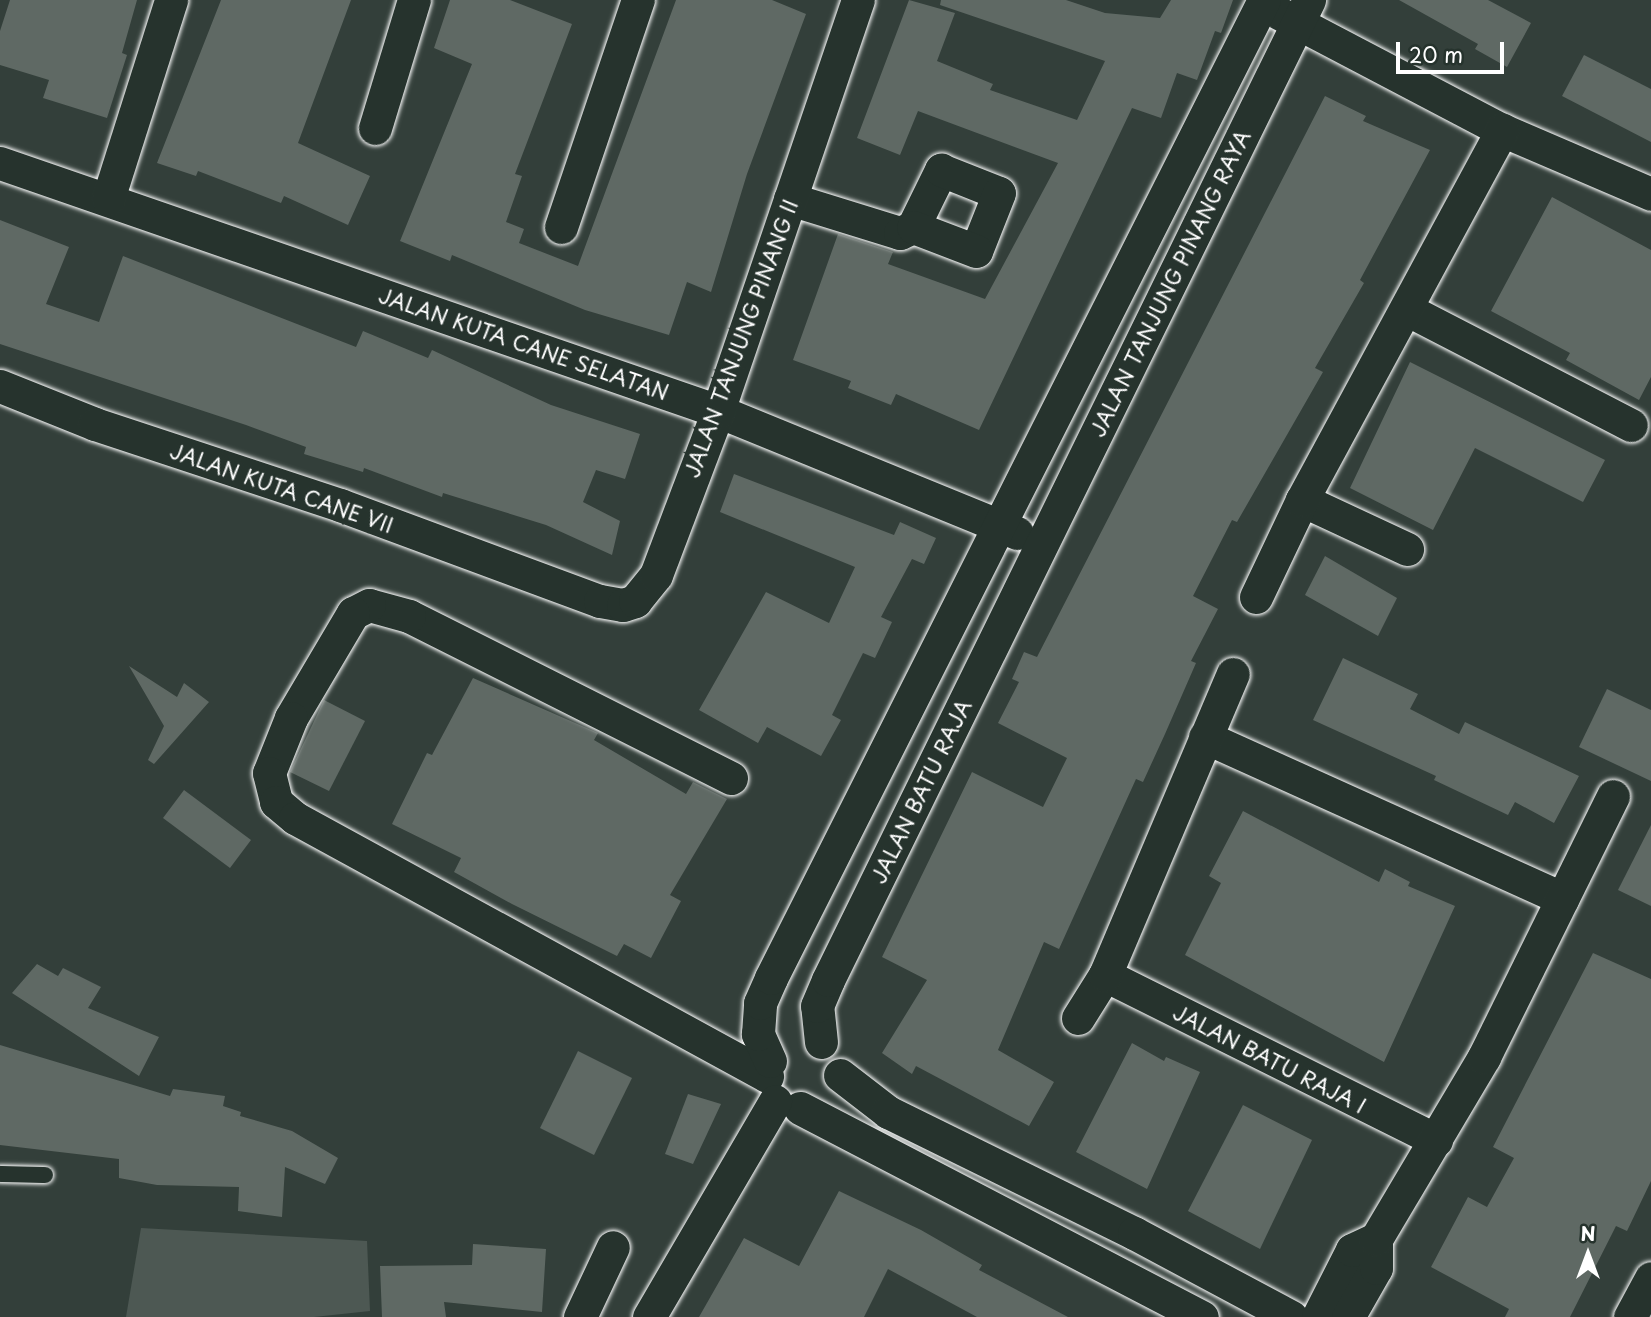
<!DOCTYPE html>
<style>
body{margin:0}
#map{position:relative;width:1651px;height:1317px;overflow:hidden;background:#333f3a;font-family:"Playpen Sans",sans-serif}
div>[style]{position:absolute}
.green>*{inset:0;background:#4d5853}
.building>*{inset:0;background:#5f6964}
.roads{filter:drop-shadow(0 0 2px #fff) drop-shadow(0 0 2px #fff)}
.service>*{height:16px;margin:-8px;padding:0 8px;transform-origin:8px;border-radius:8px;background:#26332d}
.minor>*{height:33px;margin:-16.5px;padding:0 16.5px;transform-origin:16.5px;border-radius:16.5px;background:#26332d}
span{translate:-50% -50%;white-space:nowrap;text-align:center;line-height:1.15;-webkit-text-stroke:7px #26332d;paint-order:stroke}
.street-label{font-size:21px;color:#fff}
.north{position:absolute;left:1553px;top:1219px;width:70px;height:70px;-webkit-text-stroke:5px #26332d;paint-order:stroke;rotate:0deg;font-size:19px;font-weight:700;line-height:28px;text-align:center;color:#fff}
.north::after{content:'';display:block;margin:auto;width:24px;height:32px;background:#fff;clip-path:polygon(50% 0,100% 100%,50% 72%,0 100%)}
.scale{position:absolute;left:1396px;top:42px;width:108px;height:32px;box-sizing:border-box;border:4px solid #fff;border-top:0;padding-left:9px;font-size:21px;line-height:24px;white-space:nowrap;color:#fff;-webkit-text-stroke:5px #26332d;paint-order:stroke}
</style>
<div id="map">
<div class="green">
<i style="clip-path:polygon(141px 1228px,367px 1241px,370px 1311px,314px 1317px,126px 1317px)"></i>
</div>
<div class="building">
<i style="clip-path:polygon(10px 0,137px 0,122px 53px,127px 55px,107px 118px,43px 98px,49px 80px,0 65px,0 31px)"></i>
<i style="clip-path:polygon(221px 0,351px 0,298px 143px,370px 176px,348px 225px,284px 196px,281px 203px,198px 171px,196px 176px,157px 163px)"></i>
<i style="clip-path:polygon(450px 0,510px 0,572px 24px,515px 174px,522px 176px,506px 222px,524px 229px,519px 243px,578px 266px,676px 0,772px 0,806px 14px,747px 174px,711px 292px,687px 282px,669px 335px,585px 310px,452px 255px,450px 261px,400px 241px,472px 64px,434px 48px)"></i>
<i style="clip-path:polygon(909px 0,955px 13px,937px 61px,993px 84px,990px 90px,1077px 120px,1105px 61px,940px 5px,941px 0,1066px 0,1105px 13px,1160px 18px,1171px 0,1233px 0,1221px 33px,1215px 31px,1197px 80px,1177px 73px,1161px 118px,1132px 108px,979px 430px,896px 394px,891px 405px,848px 388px,851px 381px,793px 360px,838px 234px,893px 252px,888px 264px,985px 299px,1058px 163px,918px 111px,900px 155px,857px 138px)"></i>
<i style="clip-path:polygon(1399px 0,1488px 0,1531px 23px,1507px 67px,1475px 49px,1478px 44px)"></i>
<i style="clip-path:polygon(1584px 55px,1651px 89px,1651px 142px,1562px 96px)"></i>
<i style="clip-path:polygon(1325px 96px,1366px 116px,1363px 121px,1430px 150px,1360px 280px,1364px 283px,1315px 368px,1323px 372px,1237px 522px,1232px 520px,1193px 596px,1218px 609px,1191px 661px,1196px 663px,1165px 734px,1143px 782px,1136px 779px,1059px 949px,1044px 942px,998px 1050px,1054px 1082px,1029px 1126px,916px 1066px,912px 1074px,882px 1053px,927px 980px,882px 957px,972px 772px,1043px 807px,1067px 758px,998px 723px,1019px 682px,1012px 679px,1024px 652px,1037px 657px)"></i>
<i style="clip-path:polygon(1552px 197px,1651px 250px,1651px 377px,1639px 400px,1566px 360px,1570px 353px,1491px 311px)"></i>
<i style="clip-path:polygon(0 220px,69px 247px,46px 304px,99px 322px,123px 256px,356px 347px,363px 331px,428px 358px,432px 350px,551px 405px,640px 434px,625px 479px,596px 470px,583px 502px,620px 521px,612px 555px,546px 525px,443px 493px,442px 497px,364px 468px,363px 472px,304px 454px,306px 447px,246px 425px,0 344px)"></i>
<i style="clip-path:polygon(1410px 362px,1605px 460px,1583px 502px,1475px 448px,1433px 530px,1350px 488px)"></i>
<i style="clip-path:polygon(734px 474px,894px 535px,900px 522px,936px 538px,924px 564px,912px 559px,881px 617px,892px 622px,875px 658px,863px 653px,832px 715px,841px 720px,821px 756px,767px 727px,758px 743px,699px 710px,766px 592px,829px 623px,855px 567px,720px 512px)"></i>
<i style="clip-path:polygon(1325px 556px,1397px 598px,1378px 636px,1305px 595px)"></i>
<i style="clip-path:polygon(1343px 658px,1418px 694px,1410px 709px,1459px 734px,1465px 722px,1579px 776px,1554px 823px,1515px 802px,1508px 815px,1434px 780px,1436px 776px,1313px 720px)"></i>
<i style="clip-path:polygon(129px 666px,177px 697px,184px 683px,209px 702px,154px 764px,148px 760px,164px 726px)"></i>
<i style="clip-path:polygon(473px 678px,598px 733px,594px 740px,686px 794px,693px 782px,727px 799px,670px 895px,681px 901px,651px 958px,624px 944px,617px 956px,512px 904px,454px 872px,461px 858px,392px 824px,427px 753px,432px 755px)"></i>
<i style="clip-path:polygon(1607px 689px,1651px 710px,1651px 781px,1579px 747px)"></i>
<i style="clip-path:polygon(324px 700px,365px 721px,329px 791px,290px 772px)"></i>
<i style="clip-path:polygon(184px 790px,251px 840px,230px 868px,163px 818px)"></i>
<i style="clip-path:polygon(1243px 811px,1379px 882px,1385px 869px,1410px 882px,1408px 886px,1455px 906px,1384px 1062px,1185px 955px,1221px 883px,1209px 876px)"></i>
<i style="clip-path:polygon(1651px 825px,1651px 906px,1618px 890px)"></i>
<i style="clip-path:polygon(1593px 953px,1651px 979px,1651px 1181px,1627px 1231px,1616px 1226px,1570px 1317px,1505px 1317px,1509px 1309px,1431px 1267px,1468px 1197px,1487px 1207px,1514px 1158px,1493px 1147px)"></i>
<i style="clip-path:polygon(37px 964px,58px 976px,63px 968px,101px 987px,88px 1008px,159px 1037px,139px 1076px,12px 993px)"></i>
<i style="clip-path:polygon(1132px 1043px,1164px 1061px,1166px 1057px,1200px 1072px,1147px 1189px,1076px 1152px)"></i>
<i style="clip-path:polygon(0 1045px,170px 1096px,173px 1089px,225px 1096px,223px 1106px,241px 1112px,240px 1116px,292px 1131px,338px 1158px,325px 1184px,285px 1167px,282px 1217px,238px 1211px,239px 1187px,157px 1185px,119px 1178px,119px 1159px,0 1145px)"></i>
<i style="clip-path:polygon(578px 1051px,632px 1078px,594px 1155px,540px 1128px)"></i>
<i style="clip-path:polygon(688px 1094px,721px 1104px,693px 1164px,665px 1154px)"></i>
<i style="clip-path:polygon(1243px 1105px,1312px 1140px,1260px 1249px,1188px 1211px)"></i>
<i style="clip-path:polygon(839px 1191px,921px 1230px,982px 1265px,979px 1270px,1068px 1317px,977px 1317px,888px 1269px,864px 1317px,699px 1317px,744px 1238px,799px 1266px)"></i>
<i style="clip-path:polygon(473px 1244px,546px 1249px,542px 1312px,444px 1302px,446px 1317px,382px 1317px,380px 1266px,472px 1265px)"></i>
</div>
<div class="roads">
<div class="service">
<i style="left:0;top:1174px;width:45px;rotate:1.3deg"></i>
</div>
<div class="minor">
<i style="left:1279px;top:13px;width:252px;rotate:27.7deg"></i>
<i style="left:1502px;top:130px;width:162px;rotate:23.2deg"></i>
<i style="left:375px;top:128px;width:134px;rotate:-73.1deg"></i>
<i style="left:0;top:163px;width:760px;rotate:19.06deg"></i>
<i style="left:718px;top:411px;width:323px;rotate:22.2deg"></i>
<i style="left:108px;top:199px;width:209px;rotate:-72.4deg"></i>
<i style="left:790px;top:199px;width:115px;rotate:17.2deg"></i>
<i style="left:900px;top:233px;width:14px;rotate:-25deg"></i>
<i style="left:913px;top:227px;width:64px;rotate:-63.8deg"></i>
<i style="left:941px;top:170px;width:62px;rotate:21.6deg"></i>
<i style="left:999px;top:193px;width:62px;rotate:111.6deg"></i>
<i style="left:976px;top:251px;width:67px;rotate:-159.1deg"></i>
<i style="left:561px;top:227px;width:240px;rotate:-71.3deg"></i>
<i style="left:1406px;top:309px;width:253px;rotate:27.3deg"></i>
<i style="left:0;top:386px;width:102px;rotate:21.8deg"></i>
<i style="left:95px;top:424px;width:258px;rotate:18.3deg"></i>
<i style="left:340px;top:505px;width:277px;rotate:20.3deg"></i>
<i style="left:600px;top:601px;width:23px;rotate:10deg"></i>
<i style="left:623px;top:605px;width:13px;rotate:-18deg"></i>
<i style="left:635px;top:601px;width:33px;rotate:-51deg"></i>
<i style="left:656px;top:575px;width:175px;rotate:-69.3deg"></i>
<i style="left:718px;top:411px;width:434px;rotate:-71.2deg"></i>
<i style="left:1302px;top:500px;width:116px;rotate:25deg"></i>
<i style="left:1256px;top:597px;width:107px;rotate:-64.6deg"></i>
<i style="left:1302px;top:500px;width:421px;rotate:-61.6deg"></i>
<i style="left:1205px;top:737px;width:392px;rotate:24.3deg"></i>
<i style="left:731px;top:778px;width:360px;rotate:-153.3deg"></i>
<i style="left:409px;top:616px;width:41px;rotate:-164.6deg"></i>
<i style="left:369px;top:605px;width:18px;rotate:153deg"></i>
<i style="left:353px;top:613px;width:122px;rotate:120.6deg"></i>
<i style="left:291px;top:718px;width:59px;rotate:111.8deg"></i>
<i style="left:269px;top:773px;width:30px;rotate:76deg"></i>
<i style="left:276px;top:802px;width:25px;rotate:40deg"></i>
<i style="left:295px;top:818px;width:538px;rotate:28.66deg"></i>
<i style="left:1105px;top:975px;width:370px;rotate:26.5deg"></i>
<i style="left:1078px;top:1018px;width:51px;rotate:-57.9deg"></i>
<i style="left:1105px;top:975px;width:327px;rotate:-67deg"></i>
<i style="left:821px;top:1042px;width:36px;rotate:-96deg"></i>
<i style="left:817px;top:1006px;width:28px;rotate:-67deg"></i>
<i style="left:828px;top:980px;width:1092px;rotate:-63.86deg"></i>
<i style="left:770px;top:1061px;width:30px;rotate:-114deg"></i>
<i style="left:758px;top:1034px;width:31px;rotate:-86deg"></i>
<i style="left:760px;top:1003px;width:27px;rotate:-66deg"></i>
<i style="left:771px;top:978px;width:1095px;rotate:-63.25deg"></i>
<i style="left:840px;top:1075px;width:61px;rotate:37.6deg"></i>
<i style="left:888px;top:1112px;width:274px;rotate:26.2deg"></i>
<i style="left:1134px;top:1233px;width:178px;rotate:28.1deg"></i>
<i style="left:800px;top:1108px;width:453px;rotate:27.5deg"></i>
<i style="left:580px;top:1317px;width:77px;rotate:-64.8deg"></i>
<i style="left:649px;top:1317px;width:250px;rotate:-59.7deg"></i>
<i style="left:1318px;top:1317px;width:75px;rotate:-63.1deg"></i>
<i style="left:1352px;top:1250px;width:26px;rotate:-25deg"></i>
<i style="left:1348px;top:1317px;width:56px;rotate:-60.3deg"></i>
<i style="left:1376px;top:1268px;width:29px;rotate:-90deg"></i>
<i style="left:1376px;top:1239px;width:212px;rotate:-59.3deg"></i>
<i style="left:1484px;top:1057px;width:291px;rotate:-63.7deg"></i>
<i style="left:1630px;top:1317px;width:44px;rotate:-61.7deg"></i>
</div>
</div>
<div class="street-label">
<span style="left:1169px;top:283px;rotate:-64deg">JALAN TANJUNG PINANG RAYA</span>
<span style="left:740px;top:338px;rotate:-70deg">JALAN TANJUNG PINANG II</span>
<span style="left:524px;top:343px;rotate:19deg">JALAN KUTA CANE SELATAN</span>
<span style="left:282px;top:487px;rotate:19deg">JALAN KUTA CANE VII</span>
<span style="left:920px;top:791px;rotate:-64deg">JALAN BATU RAJA</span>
<span style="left:1270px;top:1058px;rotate:27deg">JALAN BATU RAJA I</span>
</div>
<div class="north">N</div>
<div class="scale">20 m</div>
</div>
